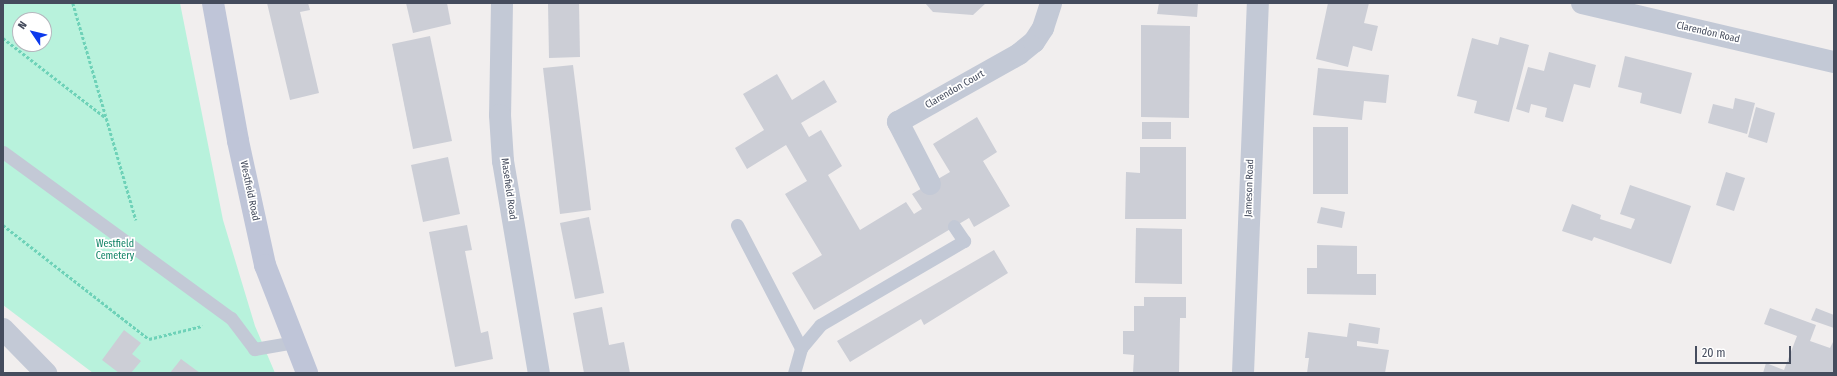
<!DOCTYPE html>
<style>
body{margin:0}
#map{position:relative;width:1837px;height:376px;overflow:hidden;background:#f1eeee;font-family:"Fira Sans Condensed",sans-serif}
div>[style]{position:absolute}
.green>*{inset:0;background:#b8f2dc}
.building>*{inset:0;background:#ccced6}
.path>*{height:2.5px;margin-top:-1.25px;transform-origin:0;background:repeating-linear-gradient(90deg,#6ed2b8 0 3px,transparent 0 5px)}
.lane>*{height:13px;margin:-6.5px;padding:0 6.5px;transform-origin:6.5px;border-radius:6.5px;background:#c3c9d6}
.street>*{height:22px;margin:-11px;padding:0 11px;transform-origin:11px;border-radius:11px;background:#c3c9d6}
.secondary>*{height:22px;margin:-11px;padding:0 11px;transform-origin:11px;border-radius:11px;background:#bfc5d8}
span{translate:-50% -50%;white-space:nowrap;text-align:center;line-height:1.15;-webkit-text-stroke:3.5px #fff;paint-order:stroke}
.street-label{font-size:10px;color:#454c5d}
.park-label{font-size:10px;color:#108365}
.frame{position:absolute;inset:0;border:4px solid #454c5d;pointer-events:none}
.north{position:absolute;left:12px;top:12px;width:40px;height:40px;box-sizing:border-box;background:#fff;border:1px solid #b5b7be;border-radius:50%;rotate:305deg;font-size:11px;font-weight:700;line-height:16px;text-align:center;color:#454c5d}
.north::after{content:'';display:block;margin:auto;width:14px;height:18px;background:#0c39ec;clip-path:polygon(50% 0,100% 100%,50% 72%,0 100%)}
.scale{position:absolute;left:1695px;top:346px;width:96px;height:18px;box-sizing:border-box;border:2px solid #454c5d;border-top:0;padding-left:5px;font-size:12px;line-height:14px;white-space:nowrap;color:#454c5d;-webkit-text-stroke:3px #fff;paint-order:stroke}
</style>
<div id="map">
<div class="green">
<i style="clip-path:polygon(evenodd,3px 3px,180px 3px,223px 220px,255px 326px,275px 373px,93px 373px,3px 305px,3px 3px,20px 20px,44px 20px,44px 44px,20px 44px,20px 20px)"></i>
</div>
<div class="building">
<i style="clip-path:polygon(267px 3px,308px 3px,310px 10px,300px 12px,319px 93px,290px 100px)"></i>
<i style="clip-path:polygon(406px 3px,447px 3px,451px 24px,413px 33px)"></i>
<i style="clip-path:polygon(548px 3px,579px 3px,580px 57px,549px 58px)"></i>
<i style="clip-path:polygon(925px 3px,986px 3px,973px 15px,933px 12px)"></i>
<i style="clip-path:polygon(1159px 3px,1198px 3px,1197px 17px,1157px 14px)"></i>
<i style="clip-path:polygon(1328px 3px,1369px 3px,1364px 23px,1378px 26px,1372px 51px,1353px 46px,1348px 67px,1316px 59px)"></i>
<i style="clip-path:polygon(1141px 25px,1190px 26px,1189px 118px,1141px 117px)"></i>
<i style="clip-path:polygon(430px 36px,452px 141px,413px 149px,392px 44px)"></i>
<i style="clip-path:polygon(1500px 37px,1529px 45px,1509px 122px,1474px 113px,1477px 101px,1457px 96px,1472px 38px,1498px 45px)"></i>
<i style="clip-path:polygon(1549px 52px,1596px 65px,1590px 88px,1574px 84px,1563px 122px,1545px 117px,1547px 108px,1531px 104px,1529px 113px,1516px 109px,1528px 67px,1544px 71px)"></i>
<i style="clip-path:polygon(1625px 56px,1692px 73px,1681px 114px,1640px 103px,1642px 93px,1618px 87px)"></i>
<i style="clip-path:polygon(573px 65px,591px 210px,560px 214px,543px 68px)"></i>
<i style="clip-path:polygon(1318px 68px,1389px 75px,1386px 103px,1364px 101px,1362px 120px,1313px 115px)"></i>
<i style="clip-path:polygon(777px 74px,792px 100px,824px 80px,837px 102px,801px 123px,809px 137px,821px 130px,842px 166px,828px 175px,860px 230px,906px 202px,914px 214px,922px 209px,912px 194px,950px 172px,933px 144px,977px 117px,997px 152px,983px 161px,1010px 206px,974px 227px,969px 218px,814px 310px,792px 273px,822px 255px,785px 194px,807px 181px,786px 145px,747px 169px,735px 148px,764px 130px,743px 94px)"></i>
<i style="clip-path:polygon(1735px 98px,1755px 103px,1747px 134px,1708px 123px,1713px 104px,1733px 109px)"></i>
<i style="clip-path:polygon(1756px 107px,1775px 113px,1767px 143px,1748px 137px)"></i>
<i style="clip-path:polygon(1142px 122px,1171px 122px,1171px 139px,1142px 139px)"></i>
<i style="clip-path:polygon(1313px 127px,1348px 127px,1348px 194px,1313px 194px)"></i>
<i style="clip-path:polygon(1140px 147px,1186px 147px,1186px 219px,1125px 219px,1126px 172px,1140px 173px)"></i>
<i style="clip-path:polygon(448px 157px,460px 214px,423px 222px,411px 165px)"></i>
<i style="clip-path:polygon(1726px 172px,1745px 178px,1734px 211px,1716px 205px)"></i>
<i style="clip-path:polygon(1630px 185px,1691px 206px,1671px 264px,1594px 237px,1592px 241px,1562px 231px,1572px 204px,1601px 215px,1600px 219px,1631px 229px,1635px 219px,1620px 214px)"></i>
<i style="clip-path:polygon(1321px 207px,1345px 212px,1342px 228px,1317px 223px)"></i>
<i style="clip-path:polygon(589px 217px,604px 293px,575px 299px,560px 223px)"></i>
<i style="clip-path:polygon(467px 225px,472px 250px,465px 251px,481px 333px,488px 331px,493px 359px,455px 367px,429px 232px)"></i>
<i style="clip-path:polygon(1136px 228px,1182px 229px,1182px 284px,1135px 283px)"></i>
<i style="clip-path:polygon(1317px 245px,1357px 246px,1357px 274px,1376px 274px,1376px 295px,1307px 294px,1307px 268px,1317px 268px)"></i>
<i style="clip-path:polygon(994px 250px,1008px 273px,924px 325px,921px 319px,850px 362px,837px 341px)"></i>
<i style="clip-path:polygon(1144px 297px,1186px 297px,1186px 318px,1180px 318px,1179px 373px,1133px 373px,1134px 355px,1123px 354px,1123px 331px,1134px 331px,1134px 306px,1144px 306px)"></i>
<i style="clip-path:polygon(602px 307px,609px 345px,624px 342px,630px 373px,584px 373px,573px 313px)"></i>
<i style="clip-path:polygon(1770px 308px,1816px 325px,1810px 341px,1830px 348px,1834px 340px,1834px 373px,1763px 373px,1766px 363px,1784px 370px,1797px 336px,1764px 324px)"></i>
<i style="clip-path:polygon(1816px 308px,1834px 315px,1834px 328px,1811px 320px)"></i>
<i style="clip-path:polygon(1349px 323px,1380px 328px,1378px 344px,1357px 341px,1357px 346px,1389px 350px,1385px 373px,1307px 373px,1309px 358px,1305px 358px,1308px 332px,1347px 337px)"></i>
<i style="clip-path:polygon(124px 330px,141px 343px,132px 354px,141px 361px,131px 373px,119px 373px,102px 360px)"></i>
<i style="clip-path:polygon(181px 359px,200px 373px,170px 373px)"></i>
</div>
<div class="path">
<i style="left:73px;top:3px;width:226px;rotate:73.8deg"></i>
<i style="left:3px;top:38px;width:130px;rotate:37.8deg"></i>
<i style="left:3px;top:225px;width:185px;rotate:38deg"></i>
<i style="left:149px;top:339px;width:55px;rotate:-13.8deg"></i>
</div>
<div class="lane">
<i style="left:3px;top:152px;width:282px;rotate:36.1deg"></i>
<i style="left:231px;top:318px;width:39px;rotate:53deg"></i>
<i style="left:254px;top:349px;width:42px;rotate:-9.7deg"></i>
<i style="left:737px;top:225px;width:139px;rotate:62.5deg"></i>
<i style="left:794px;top:373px;width:26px;rotate:-74deg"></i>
<i style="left:801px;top:348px;width:30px;rotate:-50deg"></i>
<i style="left:820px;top:325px;width:167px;rotate:-30.3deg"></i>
<i style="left:964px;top:241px;width:18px;rotate:-124deg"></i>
</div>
<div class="street">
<i style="left:502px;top:3px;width:112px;rotate:91deg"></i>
<i style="left:500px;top:115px;width:46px;rotate:86.3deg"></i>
<i style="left:503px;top:161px;width:215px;rotate:80.4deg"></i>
<i style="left:1582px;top:3px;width:259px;rotate:13.2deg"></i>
<i style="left:930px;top:184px;width:70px;rotate:-117.3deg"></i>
<i style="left:898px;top:122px;width:139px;rotate:-29.3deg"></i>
<i style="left:1019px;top:54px;width:19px;rotate:-39deg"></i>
<i style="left:1034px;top:42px;width:17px;rotate:-57deg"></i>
<i style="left:1043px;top:28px;width:26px;rotate:-72deg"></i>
<i style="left:3px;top:329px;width:62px;rotate:45.7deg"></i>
<i style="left:1243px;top:373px;width:370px;rotate:-87.7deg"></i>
</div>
<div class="secondary">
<i style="left:213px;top:3px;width:140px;rotate:79.7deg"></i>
<i style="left:238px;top:141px;width:127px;rotate:77.7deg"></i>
<i style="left:265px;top:265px;width:116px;rotate:68.7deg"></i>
</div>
<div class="street-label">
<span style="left:1708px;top:33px;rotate:13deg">Clarendon Road</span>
<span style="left:955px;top:90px;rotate:-30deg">Clarendon Court</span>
<span style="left:1250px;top:188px;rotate:-88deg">Jameson Road</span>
<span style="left:508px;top:189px;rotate:82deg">Masefield Road</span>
<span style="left:249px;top:191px;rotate:78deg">Westfield Road</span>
</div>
<div class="park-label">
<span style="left:115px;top:250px">Westfield<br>Cemetery</span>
</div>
<div class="frame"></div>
<div class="north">N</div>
<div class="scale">20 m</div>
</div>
